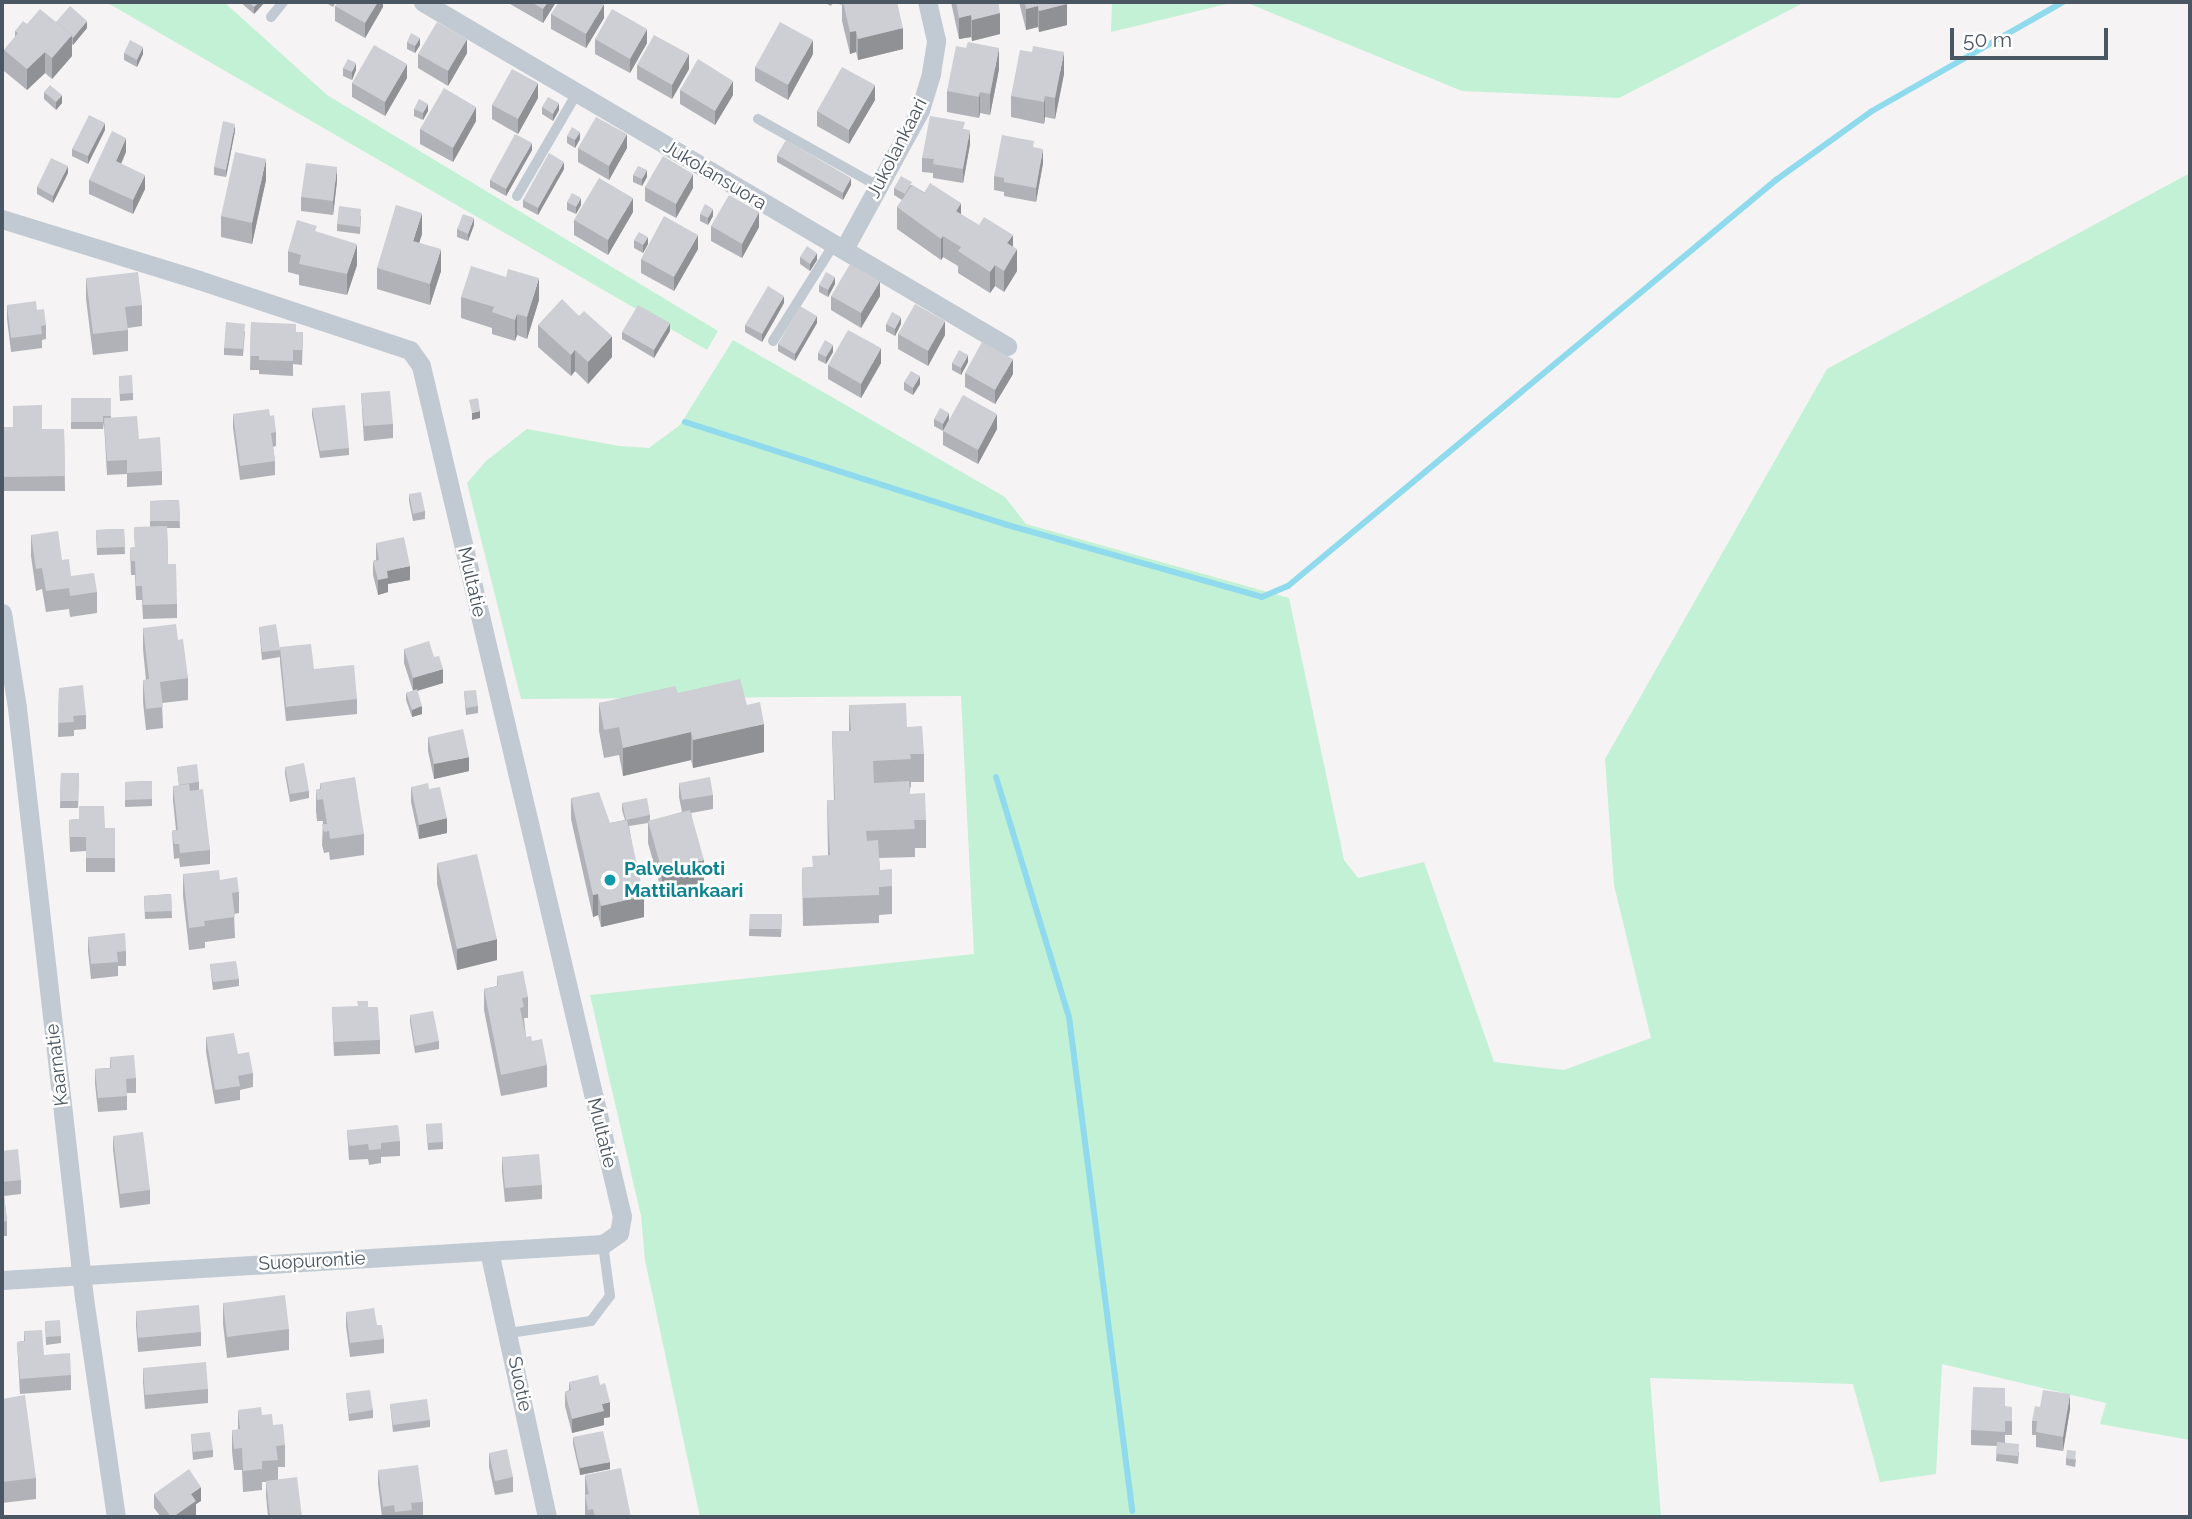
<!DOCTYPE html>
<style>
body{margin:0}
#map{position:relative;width:2192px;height:1519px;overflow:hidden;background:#f5f3f3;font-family:Raleway,sans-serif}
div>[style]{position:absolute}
.green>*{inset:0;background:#c3f1d5}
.stream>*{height:6px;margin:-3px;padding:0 3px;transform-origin:3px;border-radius:3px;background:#90daee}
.service>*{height:10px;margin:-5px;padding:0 5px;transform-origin:5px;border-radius:5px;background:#c1cad2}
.minor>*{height:19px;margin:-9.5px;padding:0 9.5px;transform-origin:9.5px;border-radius:9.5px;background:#c1cad2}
.wall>*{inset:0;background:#b0b2b7}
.shaded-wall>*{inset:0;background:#909195}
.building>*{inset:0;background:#cdcfd5}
.dots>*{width:19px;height:19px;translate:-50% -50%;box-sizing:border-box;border:4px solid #fff;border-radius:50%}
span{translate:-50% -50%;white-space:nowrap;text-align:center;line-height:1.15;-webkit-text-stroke:5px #fff;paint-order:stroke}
.street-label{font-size:19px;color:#4a5661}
.culture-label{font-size:19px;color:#0d838f;font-weight:700}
.left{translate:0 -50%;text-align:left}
.frame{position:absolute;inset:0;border:4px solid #4a5661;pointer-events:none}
.scale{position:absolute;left:1950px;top:28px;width:158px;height:32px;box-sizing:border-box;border:4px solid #4a5661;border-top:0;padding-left:9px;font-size:21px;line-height:24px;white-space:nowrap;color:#4a5661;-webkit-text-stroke:5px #fff;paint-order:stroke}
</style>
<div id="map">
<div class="green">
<i style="clip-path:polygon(106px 2px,224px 2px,327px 95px,718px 331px,707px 350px)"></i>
<i style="clip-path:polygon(1112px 2px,1235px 2px,1111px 32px)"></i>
<i style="clip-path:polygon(1245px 2px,1805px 2px,1619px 98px,1462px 91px)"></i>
<i style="clip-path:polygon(2190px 173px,2190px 1440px,2100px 1424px,2106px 1403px,1942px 1364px,1936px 1474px,1880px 1482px,1853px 1384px,1650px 1378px,1661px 1517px,700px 1517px,645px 1260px,641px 1216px,590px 995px,974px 954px,961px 696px,521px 699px,467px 483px,486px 461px,527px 429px,619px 446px,649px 448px,680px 425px,733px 340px,1005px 497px,1026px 524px,1289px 598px,1344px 860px,1358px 878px,1424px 862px,1494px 1062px,1564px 1070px,1651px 1038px,1614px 885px,1605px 759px,1827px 369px)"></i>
</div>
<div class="stream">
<i style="left:685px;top:422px;width:335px;rotate:17.7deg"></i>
<i style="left:1004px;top:524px;width:268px;rotate:15.8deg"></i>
<i style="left:1262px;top:597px;width:28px;rotate:-23deg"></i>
<i style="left:1288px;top:586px;width:635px;rotate:-39.76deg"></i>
<i style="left:1776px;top:180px;width:118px;rotate:-35.7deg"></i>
<i style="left:1872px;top:111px;width:220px;rotate:-29.7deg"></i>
<i style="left:996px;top:777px;width:251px;rotate:73.1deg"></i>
<i style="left:1069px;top:1017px;width:498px;rotate:82.7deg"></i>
</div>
<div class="service">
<i style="left:271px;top:17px;width:19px;rotate:-51deg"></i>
<i style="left:758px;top:119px;width:137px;rotate:29.2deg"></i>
<i style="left:517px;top:196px;width:119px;rotate:-59.8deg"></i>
<i style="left:773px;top:341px;width:115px;rotate:-57.8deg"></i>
<i style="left:509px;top:1333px;width:83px;rotate:-8.3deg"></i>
<i style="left:591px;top:1321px;width:31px;rotate:-53deg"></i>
<i style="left:610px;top:1296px;width:52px;rotate:-97.7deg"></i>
</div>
<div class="minor">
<i style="left:423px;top:2px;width:678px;rotate:30.5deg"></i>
<i style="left:2px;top:219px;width:206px;rotate:17.2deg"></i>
<i style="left:199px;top:280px;width:222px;rotate:18.4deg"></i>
<i style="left:410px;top:350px;width:19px;rotate:55deg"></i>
<i style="left:421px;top:366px;width:873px;rotate:76.7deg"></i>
<i style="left:622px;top:1216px;width:17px;rotate:100deg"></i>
<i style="left:619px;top:1233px;width:19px;rotate:145deg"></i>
<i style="left:603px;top:1244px;width:602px;rotate:176.57deg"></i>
<i style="left:844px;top:249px;width:158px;rotate:-61.3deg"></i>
<i style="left:920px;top:110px;width:39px;rotate:-73deg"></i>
<i style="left:931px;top:73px;width:33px;rotate:-81deg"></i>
<i style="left:936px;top:40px;width:39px;rotate:-103deg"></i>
<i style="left:2px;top:613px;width:96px;rotate:81deg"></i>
<i style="left:17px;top:708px;width:594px;rotate:83.52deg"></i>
<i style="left:84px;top:1298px;width:221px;rotate:81.7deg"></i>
<i style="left:489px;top:1251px;width:272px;rotate:77.7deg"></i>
</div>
<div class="wall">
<i style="clip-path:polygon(240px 2px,265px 2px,254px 14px)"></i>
<i style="clip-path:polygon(325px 2px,336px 2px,333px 7px)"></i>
<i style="clip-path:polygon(383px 2px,383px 7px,365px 38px,335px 21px,335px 6px)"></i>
<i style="clip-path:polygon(510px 2px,556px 2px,543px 23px,510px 4px)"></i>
<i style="clip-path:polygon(823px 2px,833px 2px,831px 6px)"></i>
<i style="clip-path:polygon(835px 2px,897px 2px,903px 49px,858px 60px,856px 52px,850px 54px,842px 21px,842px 3px,841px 5px)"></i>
<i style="clip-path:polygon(951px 2px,998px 2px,1000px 34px,972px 41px,971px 37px,959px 39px)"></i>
<i style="clip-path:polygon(1019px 2px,1066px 2px,1067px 25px,1039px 32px,1038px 27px,1026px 30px)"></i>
<i style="clip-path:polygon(551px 14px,604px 18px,586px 48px,551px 29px)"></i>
<i style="clip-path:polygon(56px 22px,87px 28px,73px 45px,72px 44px,72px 56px,52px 79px,45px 73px,27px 90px,4px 71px,4px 50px,15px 37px,15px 31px,27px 24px)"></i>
<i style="clip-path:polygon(595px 39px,647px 43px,630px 73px,595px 54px)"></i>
<i style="clip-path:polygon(407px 42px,420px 45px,415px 53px,407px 49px)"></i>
<i style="clip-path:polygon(966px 48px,999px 69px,990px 115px,980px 113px,979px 118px,947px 112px,947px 91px)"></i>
<i style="clip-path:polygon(1032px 52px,1064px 74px,1055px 119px,1045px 117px,1044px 124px,1011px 117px,1011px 96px)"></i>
<i style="clip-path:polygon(124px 53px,143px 54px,137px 67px,124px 60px)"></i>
<i style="clip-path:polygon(467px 53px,448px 86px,418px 68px,418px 54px)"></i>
<i style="clip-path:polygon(813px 54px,788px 100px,755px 81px,755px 67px)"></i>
<i style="clip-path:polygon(637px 65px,689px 69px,672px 99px,637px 79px)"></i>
<i style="clip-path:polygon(343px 68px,356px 70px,352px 80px,343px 76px)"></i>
<i style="clip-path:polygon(407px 78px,385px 116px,352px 97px,352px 83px)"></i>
<i style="clip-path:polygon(680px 90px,733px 95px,715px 125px,680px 104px)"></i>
<i style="clip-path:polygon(44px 92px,62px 103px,56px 110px,44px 99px)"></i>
<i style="clip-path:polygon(538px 98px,518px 134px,492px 119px,492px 105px)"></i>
<i style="clip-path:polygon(875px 100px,849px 144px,817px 126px,817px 111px)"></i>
<i style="clip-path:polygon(542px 107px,559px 110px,553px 121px,542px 114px)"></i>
<i style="clip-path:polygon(414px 109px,428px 111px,423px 120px,414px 116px)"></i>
<i style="clip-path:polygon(476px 121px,453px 162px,420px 144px,420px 129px)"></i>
<i style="clip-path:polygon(965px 129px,970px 144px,963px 183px,933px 178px,933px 173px,922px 172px,922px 158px)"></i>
<i style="clip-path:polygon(105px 130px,88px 164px,72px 156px,72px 149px)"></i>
<i style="clip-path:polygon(235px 131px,226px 177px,214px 175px,214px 167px)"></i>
<i style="clip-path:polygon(567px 136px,580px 139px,575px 148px,567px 143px)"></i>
<i style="clip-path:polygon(1034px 147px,1043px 163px,1036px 202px,1004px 196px,1004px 192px,994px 190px,994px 176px)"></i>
<i style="clip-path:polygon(578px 148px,627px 148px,609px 180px,578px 162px)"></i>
<i style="clip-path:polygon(532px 150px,506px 196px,490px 187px,490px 180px)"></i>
<i style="clip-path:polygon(126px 152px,121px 164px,145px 189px,133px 214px,89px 194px,89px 180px)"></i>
<i style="clip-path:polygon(777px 155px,851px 185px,843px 200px,777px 162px)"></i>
<i style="clip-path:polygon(564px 169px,538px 215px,523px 207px,523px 200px)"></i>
<i style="clip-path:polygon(68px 173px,53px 203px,37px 194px,37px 187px)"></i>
<i style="clip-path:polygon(633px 175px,647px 177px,642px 186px,633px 182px)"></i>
<i style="clip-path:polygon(266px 180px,252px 244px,221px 237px,221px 216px)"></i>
<i style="clip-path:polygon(337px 181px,333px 215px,301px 211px,301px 197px)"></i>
<i style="clip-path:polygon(912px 185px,1013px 246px,1017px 271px,1004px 292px,995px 286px,990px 293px,958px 273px,958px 266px,943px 257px,941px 260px,897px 229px,897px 207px,902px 200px,894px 195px,894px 188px)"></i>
<i style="clip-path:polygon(645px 187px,693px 188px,676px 218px,645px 201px)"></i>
<i style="clip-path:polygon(567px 202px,581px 205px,576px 214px,567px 210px)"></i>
<i style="clip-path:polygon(633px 212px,608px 255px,574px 235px,574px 220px)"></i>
<i style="clip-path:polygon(700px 214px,713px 216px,708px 225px,700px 221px)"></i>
<i style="clip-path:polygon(361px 216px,360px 234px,337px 231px,337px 224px)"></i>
<i style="clip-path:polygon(474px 225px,468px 241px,457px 237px,457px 229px)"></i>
<i style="clip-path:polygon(711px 226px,759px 227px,742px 258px,711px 241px)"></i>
<i style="clip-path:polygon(422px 234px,419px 243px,441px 271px,430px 305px,377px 289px,377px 268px)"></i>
<i style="clip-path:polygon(634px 240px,648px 244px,643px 253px,634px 248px)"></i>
<i style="clip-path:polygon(698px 249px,674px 291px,641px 273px,641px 259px)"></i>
<i style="clip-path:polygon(288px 251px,357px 265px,347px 295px,299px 285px,299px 275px,288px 272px)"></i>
<i style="clip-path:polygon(800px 257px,817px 260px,810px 271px,800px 264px)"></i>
<i style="clip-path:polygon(86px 278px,142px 305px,142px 326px,128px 328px,128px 351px,93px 355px,86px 299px)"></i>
<i style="clip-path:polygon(835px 284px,828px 297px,819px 292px,819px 285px)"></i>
<i style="clip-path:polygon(831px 296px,880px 296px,861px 328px,831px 310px)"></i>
<i style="clip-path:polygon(461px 297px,539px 300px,527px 339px,517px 335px,515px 341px,492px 334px,492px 328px,461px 318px)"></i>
<i style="clip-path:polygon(784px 303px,762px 342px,745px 332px,745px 325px)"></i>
<i style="clip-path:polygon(7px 305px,37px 310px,46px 325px,46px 339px,42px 340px,42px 348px,11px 352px,7px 319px)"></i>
<i style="clip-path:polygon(579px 316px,612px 357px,588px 384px,575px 371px,571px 376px,538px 347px,538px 325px)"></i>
<i style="clip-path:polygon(251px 322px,296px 332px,303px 332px,302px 365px,293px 364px,293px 376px,259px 374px,259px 370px,250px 370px)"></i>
<i style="clip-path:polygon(817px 323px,795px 361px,778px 351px,778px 344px)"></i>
<i style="clip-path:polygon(886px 324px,901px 324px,895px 336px,886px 331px)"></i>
<i style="clip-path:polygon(245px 331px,243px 356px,224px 355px,224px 348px)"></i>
<i style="clip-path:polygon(670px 331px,654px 358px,622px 339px,622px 332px)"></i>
<i style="clip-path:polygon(898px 334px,945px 335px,928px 366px,898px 349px)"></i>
<i style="clip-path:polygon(833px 352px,826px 364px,818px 360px,818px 353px)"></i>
<i style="clip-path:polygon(968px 362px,961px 375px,952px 370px,952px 363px)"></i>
<i style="clip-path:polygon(881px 363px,861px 398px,828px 379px,828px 365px)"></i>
<i style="clip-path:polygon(965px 373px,1013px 374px,995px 404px,965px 387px)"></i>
<i style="clip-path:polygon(119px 376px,133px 393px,133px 400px,120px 401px)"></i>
<i style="clip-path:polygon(904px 382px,920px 384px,913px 395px,904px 390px)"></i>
<i style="clip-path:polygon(361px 393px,393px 424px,393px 438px,364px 441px)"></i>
<i style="clip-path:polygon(71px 398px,111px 398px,111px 418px,139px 439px,162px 471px,162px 485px,127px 487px,127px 474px,107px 475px,104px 423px,103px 429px,71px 429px)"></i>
<i style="clip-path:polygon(312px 408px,349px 448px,349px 455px,320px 458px,312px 415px)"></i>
<i style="clip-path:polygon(233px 414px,270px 416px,276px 432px,276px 446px,273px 447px,275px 461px,275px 475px,240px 480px,233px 428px)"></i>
<i style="clip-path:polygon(934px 419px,949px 420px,943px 431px,934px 426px)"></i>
<i style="clip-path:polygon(4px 427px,42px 429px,64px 429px,65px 491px,4px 491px)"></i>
<i style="clip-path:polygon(997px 429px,978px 464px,943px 445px,943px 431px)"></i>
<i style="clip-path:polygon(409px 494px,425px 511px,425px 519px,413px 521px,409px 501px)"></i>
<i style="clip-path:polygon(179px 500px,180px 528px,167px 528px,168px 564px,177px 604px,177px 618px,143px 619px,142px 600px,136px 600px,135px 575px,131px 575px,130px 548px,135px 547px,134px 527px,150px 527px,150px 501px)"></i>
<i style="clip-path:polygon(124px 529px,125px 554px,97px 555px,96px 530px)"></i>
<i style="clip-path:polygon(31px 535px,62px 560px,71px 576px,97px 592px,97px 613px,70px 617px,69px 609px,46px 612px,42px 589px,36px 591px,31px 556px)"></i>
<i style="clip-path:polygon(376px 543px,410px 580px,388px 584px,388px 592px,378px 595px,373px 575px,373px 561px,376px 560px)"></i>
<i style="clip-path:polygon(259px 627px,280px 650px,280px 657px,262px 660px)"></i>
<i style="clip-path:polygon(143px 628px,178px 640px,188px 678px,188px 700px,162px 703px,163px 728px,146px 730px,143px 702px,143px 680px,146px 680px,143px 649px)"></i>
<i style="clip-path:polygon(280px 647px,314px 669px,357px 699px,357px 714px,286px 721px,280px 662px)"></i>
<i style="clip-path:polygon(404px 649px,443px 683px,417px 691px,422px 714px,412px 717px,406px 700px,406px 693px,413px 691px,404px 663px)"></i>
<i style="clip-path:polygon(59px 688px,86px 715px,86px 729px,74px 730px,74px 736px,58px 737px)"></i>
<i style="clip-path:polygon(464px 691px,478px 706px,478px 713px,466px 715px)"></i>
<i style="clip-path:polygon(678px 693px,747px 705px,764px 752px,693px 768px,691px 760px,623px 776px,619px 755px,604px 758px,599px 731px,599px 703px)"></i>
<i style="clip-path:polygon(849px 705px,907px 727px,924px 754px,924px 782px,911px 782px,911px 787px,910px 788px,910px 794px,926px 820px,926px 848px,915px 848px,915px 857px,879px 858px,880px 870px,892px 886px,892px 914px,879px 915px,879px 923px,803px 926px,802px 868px,812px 867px,828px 855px,827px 800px,834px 800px,832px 731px,849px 731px)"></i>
<i style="clip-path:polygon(428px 737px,469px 771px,434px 779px,428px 751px)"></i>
<i style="clip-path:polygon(177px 767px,199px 782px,199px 790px,210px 850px,210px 864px,180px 867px,179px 858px,174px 859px,172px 831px,176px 830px,173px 801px,173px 786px,179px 786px)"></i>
<i style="clip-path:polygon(285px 767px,309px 791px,309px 798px,290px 802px,285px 774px)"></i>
<i style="clip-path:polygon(61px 773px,79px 773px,78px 808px,60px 808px)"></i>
<i style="clip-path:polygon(152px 781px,152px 806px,125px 807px,125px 782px)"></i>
<i style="clip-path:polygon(320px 783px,364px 834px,364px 855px,330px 860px,329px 852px,324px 853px,322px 845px,323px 821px,317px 821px,316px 811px,316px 790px,320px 789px)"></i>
<i style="clip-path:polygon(679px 783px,713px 795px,713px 809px,691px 813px,704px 882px,662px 893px,648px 843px,648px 823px,629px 826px,644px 917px,601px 927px,598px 915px,593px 917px,571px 819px,571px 798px,610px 823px,625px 820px,622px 810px,622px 803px,650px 815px,650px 821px,682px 812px,679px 797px)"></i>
<i style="clip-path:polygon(411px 787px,429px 789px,447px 833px,419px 839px,411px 802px)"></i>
<i style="clip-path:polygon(79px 819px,105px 828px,115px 828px,115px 872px,86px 872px,86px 851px,70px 852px,69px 820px)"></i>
<i style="clip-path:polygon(437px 863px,497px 960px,457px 970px,437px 884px)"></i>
<i style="clip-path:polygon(183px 874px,220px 880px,239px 892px,239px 913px,234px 914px,235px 938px,205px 942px,205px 948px,189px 950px,183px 896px)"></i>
<i style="clip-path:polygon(171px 894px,172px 918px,145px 919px,144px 896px)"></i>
<i style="clip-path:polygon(750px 914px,782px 914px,781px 937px,749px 936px)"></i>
<i style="clip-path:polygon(88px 937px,126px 951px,126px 966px,118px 966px,118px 976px,91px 979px,88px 951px)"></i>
<i style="clip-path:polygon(210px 964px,239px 979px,239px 986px,213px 990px)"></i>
<i style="clip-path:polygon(497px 976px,528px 997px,528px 1018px,524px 1018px,526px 1037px,532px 1041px,547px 1065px,547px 1087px,501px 1096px,484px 1010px,484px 989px,497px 986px)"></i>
<i style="clip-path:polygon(332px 1007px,368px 1007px,380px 1040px,380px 1054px,334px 1056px)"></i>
<i style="clip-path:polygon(410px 1015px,439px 1041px,439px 1049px,415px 1053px,410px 1022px)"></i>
<i style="clip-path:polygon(206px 1037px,238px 1054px,253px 1073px,253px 1087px,240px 1090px,240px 1100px,215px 1104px,206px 1052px)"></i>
<i style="clip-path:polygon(110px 1057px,136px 1078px,136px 1093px,127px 1093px,127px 1110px,98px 1112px,95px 1084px,95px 1069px,110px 1068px)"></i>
<i style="clip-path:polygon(426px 1124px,443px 1142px,443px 1149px,428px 1150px)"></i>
<i style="clip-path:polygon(347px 1130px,400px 1141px,400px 1156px,381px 1157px,381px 1163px,369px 1165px,368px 1159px,349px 1160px)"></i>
<i style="clip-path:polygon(113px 1136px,150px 1190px,150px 1204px,120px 1208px,113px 1150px)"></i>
<i style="clip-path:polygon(2px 1151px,21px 1180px,21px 1194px,4px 1196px,7px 1221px,7px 1236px,2px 1236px)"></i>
<i style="clip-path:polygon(502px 1157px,542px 1185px,542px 1199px,505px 1202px,502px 1171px)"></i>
<i style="clip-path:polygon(223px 1303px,289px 1329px,289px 1350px,227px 1358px,223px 1324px)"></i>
<i style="clip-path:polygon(136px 1311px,201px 1332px,201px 1346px,138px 1352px,136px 1325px)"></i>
<i style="clip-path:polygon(346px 1312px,377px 1325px,384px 1339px,384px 1353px,350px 1357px,346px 1326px)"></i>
<i style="clip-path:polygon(45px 1321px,61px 1336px,61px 1343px,46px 1345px)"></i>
<i style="clip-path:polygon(24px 1331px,44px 1355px,71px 1375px,71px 1390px,20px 1394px,17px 1342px,24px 1341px)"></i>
<i style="clip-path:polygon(143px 1368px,208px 1389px,208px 1403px,145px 1409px,143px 1382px)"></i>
<i style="clip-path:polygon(569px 1382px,610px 1417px,604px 1418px,604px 1425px,572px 1433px,565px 1406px,565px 1392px,569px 1390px)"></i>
<i style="clip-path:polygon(346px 1393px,373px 1410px,373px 1418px,349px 1421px)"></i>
<i style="clip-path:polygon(2px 1399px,36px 1478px,36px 1499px,2px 1503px)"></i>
<i style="clip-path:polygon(390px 1404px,430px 1420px,430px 1427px,393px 1432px)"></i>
<i style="clip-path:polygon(2005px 1406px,2012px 1421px,2012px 1435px,2005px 1435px,2005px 1443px,2019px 1452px,2018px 1464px,1996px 1461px,1997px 1446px,1971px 1445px,1971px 1430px)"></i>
<i style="clip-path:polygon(2070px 1409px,2063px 1451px,2036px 1447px,2036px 1435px,2032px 1435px,2032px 1421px)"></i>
<i style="clip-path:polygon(238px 1410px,262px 1415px,273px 1425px,285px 1445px,285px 1467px,278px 1467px,278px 1479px,302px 1517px,268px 1517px,266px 1495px,266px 1482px,262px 1482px,262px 1490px,243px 1492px,242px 1470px,234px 1470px,232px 1451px,232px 1430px,238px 1430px)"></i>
<i style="clip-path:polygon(191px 1434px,213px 1450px,213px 1457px,193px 1460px)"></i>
<i style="clip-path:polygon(573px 1437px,610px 1469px,580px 1475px,573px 1444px)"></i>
<i style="clip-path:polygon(489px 1453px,513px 1477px,513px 1492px,495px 1495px,489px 1467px)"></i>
<i style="clip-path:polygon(2066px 1458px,2076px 1459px,2075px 1467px,2066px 1465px)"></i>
<i style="clip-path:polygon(378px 1470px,423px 1502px,423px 1516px,412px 1517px,382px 1517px,378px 1484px)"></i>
<i style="clip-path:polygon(585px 1475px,631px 1517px,585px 1517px)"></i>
<i style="clip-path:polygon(154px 1494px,201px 1501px,196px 1504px,196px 1515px,193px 1517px,161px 1517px,154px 1508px)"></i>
</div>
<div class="shaded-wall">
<i style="clip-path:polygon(259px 2px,265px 2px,254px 14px,254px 7px)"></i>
<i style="clip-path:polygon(378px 2px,383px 2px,383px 7px,365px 38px,365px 23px)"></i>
<i style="clip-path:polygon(548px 2px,556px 2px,543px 23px,543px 9px)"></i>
<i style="clip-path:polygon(604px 4px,604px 18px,586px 48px,586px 34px)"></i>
<i style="clip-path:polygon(1067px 4px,1067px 25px,1039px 32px,1039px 11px)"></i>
<i style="clip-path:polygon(1038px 6px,1038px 27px,1026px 30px,1026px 9px)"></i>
<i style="clip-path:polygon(1000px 13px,1000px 34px,972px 41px,972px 20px)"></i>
<i style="clip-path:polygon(971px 15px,971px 37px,959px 39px,959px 18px)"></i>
<i style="clip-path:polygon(87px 21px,87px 28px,73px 45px,73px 38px)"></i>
<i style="clip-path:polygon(903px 28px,903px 49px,858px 60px,858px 39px)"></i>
<i style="clip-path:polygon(647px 29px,647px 43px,630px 73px,630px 59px)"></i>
<i style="clip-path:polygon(856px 31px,856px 52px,850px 54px,850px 32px)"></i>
<i style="clip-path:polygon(72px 35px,72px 56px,52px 79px,52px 58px)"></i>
<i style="clip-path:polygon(420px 38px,420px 45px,415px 53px,415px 46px)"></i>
<i style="clip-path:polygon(467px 39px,467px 53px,448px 86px,448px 71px)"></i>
<i style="clip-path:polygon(813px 40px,813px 54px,788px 100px,788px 85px)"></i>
<i style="clip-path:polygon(143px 47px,143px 54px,137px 67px,137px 60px)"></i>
<i style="clip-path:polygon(999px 48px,999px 69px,990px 115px,990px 94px)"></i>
<i style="clip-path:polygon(45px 52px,45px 73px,27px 90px,27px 69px)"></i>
<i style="clip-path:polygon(1064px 52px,1064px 74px,1055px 119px,1055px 98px)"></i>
<i style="clip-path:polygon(689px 54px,689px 69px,672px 99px,672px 85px)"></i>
<i style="clip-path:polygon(356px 63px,356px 70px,352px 80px,352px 72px)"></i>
<i style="clip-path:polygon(407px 64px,407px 78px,385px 116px,385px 102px)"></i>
<i style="clip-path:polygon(733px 81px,733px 95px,715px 125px,715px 111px)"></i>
<i style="clip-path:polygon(538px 83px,538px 98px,518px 134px,518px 119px)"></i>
<i style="clip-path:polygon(875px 85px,875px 100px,849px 144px,849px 130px)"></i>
<i style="clip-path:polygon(980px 92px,980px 113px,979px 118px,979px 97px)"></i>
<i style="clip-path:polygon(62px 95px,62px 103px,56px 110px,56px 102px)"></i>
<i style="clip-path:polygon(1045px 96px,1045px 117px,1044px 124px,1044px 102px)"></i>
<i style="clip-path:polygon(559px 103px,559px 110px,553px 121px,553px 114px)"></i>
<i style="clip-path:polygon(428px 104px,428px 111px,423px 120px,423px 113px)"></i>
<i style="clip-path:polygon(476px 107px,476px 121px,453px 162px,453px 148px)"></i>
<i style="clip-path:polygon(105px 123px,105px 130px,88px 164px,88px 156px)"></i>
<i style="clip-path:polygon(235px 124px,235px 131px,226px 177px,226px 170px)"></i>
<i style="clip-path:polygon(970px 130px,970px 144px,963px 183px,963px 169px)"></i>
<i style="clip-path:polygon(580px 132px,580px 139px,575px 148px,575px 140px)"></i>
<i style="clip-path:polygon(627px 134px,627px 148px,609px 180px,609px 166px)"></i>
<i style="clip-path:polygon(126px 138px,126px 152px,116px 175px,116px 161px)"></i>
<i style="clip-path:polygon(532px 143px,532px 150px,506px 196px,506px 189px)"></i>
<i style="clip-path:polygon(1043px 149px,1043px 163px,1036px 202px,1036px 188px)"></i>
<i style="clip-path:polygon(266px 159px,266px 180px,252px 244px,252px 223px)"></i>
<i style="clip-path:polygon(564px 162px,564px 169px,538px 215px,538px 208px)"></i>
<i style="clip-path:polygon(68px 166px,68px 173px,53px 203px,53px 196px)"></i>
<i style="clip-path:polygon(337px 167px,337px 181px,333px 215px,333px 201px)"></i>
<i style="clip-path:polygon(647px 170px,647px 177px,642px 186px,642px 179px)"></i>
<i style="clip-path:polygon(693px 174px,693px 188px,676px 218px,676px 204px)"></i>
<i style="clip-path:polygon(145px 175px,145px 189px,133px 214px,133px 200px)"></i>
<i style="clip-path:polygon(851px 178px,851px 185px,843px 200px,843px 193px)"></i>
<i style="clip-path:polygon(581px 198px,581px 205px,576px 214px,576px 207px)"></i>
<i style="clip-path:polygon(633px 198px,633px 212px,608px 255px,608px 240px)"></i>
<i style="clip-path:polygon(961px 203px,961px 224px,956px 211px)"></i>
<i style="clip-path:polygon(713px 209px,713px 216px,708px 225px,708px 218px)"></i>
<i style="clip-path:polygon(759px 212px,759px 227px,742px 258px,742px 244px)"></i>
<i style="clip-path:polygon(422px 213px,422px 234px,413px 262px,413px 241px)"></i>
<i style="clip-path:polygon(474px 218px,474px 225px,468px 241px,468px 234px)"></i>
<i style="clip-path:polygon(698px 235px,698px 249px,674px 291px,674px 277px)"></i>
<i style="clip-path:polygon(1013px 235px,1013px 256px,1007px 243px)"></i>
<i style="clip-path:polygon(943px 236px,943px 257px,941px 260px,941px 239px)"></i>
<i style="clip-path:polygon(648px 237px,648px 244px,643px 253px,643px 245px)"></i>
<i style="clip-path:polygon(357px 244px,357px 265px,347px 295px,347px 274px)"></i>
<i style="clip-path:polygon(441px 249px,441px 271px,430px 305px,430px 284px)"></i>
<i style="clip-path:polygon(1017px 249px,1017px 271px,1004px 292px,1004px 271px)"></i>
<i style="clip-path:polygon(817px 253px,817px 260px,810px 271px,810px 264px)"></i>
<i style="clip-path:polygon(995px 265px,995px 286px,990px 293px,990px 272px)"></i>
<i style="clip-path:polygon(835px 277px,835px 284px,828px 297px,828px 290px)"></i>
<i style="clip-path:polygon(539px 278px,539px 300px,527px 339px,527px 317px)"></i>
<i style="clip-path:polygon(880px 281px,880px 296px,861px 328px,861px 313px)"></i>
<i style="clip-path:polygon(784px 296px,784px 303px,762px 342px,762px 334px)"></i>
<i style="clip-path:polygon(517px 314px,517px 335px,515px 341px,515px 320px)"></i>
<i style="clip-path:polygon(817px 316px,817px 323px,795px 361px,795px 354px)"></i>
<i style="clip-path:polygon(901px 317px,901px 324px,895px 336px,895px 329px)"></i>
<i style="clip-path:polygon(945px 321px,945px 335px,928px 366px,928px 351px)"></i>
<i style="clip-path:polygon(670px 323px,670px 331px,654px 358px,654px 350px)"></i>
<i style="clip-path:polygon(612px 336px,612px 357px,588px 384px,588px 362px)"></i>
<i style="clip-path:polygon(833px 345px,833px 352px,826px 364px,826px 357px)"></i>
<i style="clip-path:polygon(881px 348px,881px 363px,861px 398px,861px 384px)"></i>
<i style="clip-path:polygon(575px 350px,575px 371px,571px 376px,571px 355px)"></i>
<i style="clip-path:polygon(968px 355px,968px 362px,961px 375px,961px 368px)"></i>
<i style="clip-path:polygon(1013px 359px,1013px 374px,995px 404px,995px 390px)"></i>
<i style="clip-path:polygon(920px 376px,920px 384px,913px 395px,913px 388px)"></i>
<i style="clip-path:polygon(480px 411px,480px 418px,472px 420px,472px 413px)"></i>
<i style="clip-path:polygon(949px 413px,949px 420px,943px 431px,943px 424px)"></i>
<i style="clip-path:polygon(997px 414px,997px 429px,978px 464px,978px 450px)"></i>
<i style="clip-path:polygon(410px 566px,410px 580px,388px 584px,388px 592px,378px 595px,378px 580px,387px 571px)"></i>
<i style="clip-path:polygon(443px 669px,443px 683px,413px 692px,413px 678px)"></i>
<i style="clip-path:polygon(422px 706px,422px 714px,412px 717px,412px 710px)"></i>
<i style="clip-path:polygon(764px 724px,764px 752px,693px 768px,693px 740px)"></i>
<i style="clip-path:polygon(691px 732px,691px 760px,623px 776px,623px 748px)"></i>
<i style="clip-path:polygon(469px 757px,469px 771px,434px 779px,434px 764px)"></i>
<i style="clip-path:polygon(447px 818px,447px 833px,419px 839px,419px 825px)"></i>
<i style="clip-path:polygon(704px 860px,704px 882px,662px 893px,662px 871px)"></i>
<i style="clip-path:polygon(598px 894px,598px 915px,593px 917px,593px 895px)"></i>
<i style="clip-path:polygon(644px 896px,644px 917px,601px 927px,601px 906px)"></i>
<i style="clip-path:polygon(497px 939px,497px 960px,457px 970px,457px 949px)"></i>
<i style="clip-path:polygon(2070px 1394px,2070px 1409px,2063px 1451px,2063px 1437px)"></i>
<i style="clip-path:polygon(610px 1402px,610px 1417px,604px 1418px,604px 1425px,572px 1433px,572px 1419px,602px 1404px)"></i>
<i style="clip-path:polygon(610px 1462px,610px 1469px,580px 1475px,580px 1468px)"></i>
<i style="clip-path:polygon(201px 1487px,201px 1501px,196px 1504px,196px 1515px,193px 1517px,173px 1517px,191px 1494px)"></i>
</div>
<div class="building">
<i style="clip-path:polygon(248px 2px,259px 2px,254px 7px)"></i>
<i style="clip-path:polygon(338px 2px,378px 2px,365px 23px,335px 6px)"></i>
<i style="clip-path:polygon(531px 2px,548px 2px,543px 9px)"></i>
<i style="clip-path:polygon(559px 2px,600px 2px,604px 4px,586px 34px,551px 14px)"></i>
<i style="clip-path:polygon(843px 2px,897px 2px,903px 28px,858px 39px,856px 31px,850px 32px)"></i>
<i style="clip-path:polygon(956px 2px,998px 2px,1000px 13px,972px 20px,971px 15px,959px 18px)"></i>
<i style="clip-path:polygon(1025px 2px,1066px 2px,1067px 4px,1039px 11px,1038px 6px,1026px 9px)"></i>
<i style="clip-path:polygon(70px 6px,87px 21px,73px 38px,71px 36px,72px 35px,56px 22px)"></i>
<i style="clip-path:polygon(40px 9px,72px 35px,52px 58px,45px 52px,27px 69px,4px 50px,18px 33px,15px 31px,23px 21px,27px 24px)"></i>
<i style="clip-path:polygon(612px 9px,647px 29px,630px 59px,595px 39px)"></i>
<i style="clip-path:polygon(437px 22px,467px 39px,448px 71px,418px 54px)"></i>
<i style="clip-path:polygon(780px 22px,813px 40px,788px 85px,755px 67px)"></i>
<i style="clip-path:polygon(411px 33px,420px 38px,415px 46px,407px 42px)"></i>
<i style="clip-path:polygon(654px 35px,689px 54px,672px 85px,637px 65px)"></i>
<i style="clip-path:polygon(130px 40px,143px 47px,137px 60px,124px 53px)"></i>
<i style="clip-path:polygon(968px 42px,999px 48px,990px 94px,980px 92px,979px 97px,947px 91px,956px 46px,966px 48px)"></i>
<i style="clip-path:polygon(374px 45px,407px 64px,385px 102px,352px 83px)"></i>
<i style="clip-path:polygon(1033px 46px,1064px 52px,1055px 98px,1045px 96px,1044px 102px,1011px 96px,1020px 50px,1032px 52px)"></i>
<i style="clip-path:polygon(348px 59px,356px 63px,352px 72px,343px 68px)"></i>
<i style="clip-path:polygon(698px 59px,733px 81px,715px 111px,680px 90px)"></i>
<i style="clip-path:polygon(842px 67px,875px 85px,849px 130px,817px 111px)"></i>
<i style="clip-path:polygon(512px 69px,538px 83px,518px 119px,492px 105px)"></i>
<i style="clip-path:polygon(50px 85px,62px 95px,56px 102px,44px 92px)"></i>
<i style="clip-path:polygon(444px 88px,476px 107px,453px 148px,420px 129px)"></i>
<i style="clip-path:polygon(548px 97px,559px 103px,553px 114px,542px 107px)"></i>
<i style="clip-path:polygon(419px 99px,428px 104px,423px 113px,414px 109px)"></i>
<i style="clip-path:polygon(89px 115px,105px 123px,88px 156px,72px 149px)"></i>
<i style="clip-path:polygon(930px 116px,965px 122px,963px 129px,970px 130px,963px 169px,933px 164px,934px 159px,922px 158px)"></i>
<i style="clip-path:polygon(596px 117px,627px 134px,609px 166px,578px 148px)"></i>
<i style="clip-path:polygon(223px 121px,235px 124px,226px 170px,214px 167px)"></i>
<i style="clip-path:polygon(572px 127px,580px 132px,575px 140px,567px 136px)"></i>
<i style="clip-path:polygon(112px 131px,126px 138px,116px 161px,145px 175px,133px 200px,89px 180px)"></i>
<i style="clip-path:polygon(515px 134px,532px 143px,506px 189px,490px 180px)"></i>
<i style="clip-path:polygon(1002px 135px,1034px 141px,1033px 147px,1043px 149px,1036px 188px,1004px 182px,1004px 178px,994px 176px)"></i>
<i style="clip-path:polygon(786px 140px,851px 178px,843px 193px,777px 155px)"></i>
<i style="clip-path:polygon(235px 152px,266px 159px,252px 223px,221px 216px)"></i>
<i style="clip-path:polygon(549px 153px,564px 162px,538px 208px,523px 200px)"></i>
<i style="clip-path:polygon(663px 156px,693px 174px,676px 204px,645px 187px)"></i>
<i style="clip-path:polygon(51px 158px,68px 166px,53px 196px,37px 187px)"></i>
<i style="clip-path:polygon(306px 163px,337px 167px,333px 201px,301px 197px)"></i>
<i style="clip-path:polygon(638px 166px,647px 170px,642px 179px,633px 175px)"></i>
<i style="clip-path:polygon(901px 176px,912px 182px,905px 194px,894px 188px)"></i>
<i style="clip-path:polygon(599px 178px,633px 198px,608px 240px,574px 220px)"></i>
<i style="clip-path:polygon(930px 183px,961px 203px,956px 211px,979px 225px,984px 217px,1013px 235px,1007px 243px,1017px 249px,1004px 271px,995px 265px,990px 272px,958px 251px,961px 247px,943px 236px,941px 239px,897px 207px,912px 185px,924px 193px)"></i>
<i style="clip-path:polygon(572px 193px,581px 198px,576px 207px,567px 202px)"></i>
<i style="clip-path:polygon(729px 195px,759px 212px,742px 244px,711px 226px)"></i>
<i style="clip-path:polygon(705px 204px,713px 209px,708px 218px,700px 214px)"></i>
<i style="clip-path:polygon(396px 205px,422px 213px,413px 241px,441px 249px,430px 284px,377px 268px)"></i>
<i style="clip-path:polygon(339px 206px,361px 209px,360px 227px,337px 224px)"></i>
<i style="clip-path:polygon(463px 214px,474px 218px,468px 234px,457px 229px)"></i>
<i style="clip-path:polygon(664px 216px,698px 235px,674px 277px,641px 259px)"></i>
<i style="clip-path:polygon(297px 220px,317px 226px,315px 231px,357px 244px,347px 274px,299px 264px,301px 255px,288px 251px)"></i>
<i style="clip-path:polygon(639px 232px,648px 237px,643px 245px,634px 240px)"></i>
<i style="clip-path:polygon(807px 246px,817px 253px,810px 264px,800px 257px)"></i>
<i style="clip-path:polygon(850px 264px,880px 281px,861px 313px,831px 296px)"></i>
<i style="clip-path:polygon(471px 266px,506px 277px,508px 269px,539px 278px,527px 317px,517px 314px,515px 320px,492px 312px,494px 307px,461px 297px)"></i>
<i style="clip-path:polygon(138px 272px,142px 305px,125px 307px,128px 330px,93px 334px,86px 278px)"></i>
<i style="clip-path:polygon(826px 272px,835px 277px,828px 290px,819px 285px)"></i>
<i style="clip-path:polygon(768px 286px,784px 296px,762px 334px,745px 325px)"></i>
<i style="clip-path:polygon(562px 299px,579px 316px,584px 311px,612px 336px,588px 362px,575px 350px,571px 355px,538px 325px)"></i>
<i style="clip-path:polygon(36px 301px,37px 310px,44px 309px,46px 325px,41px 326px,42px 334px,11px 338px,7px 305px)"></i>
<i style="clip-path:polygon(915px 304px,945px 321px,928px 351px,898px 334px)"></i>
<i style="clip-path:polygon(638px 305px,670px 323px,654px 350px,622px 332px)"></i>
<i style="clip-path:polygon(800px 306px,817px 316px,795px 354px,778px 344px)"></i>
<i style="clip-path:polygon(892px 312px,901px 317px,895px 329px,886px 324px)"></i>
<i style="clip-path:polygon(226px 322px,245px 324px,243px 349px,224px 348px)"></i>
<i style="clip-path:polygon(251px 322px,296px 324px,296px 332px,303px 332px,302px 350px,293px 350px,293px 361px,259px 360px,259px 356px,250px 356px)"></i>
<i style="clip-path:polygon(848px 330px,881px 348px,861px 384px,828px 365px)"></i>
<i style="clip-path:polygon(825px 340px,833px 345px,826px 357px,818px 353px)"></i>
<i style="clip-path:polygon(982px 342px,1013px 359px,995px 390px,965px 373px)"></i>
<i style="clip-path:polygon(959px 350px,968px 355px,961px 368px,952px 363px)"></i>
<i style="clip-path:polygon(911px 371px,920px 376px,913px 388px,904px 382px)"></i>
<i style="clip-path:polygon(132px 375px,133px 393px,120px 394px,119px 376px)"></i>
<i style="clip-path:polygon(390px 391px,393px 424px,364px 426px,361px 393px)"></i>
<i style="clip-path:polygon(963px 395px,997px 414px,978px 450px,943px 431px)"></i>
<i style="clip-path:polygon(71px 398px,111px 398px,111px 416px,103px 416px,103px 422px,71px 422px)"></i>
<i style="clip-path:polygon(478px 398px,480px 411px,472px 413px,469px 400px)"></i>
<i style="clip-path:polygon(42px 405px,42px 429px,64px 429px,65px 476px,4px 477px,4px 427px,13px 427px,13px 406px)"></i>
<i style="clip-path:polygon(345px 405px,349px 448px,320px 451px,312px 408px)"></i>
<i style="clip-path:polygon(940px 408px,949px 413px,943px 424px,934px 419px)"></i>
<i style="clip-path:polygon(269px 409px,270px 416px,274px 415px,276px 432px,271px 433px,275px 461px,240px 466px,233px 414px)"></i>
<i style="clip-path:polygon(137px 416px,139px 439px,160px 437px,162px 471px,127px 473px,127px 460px,107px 461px,104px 418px)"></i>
<i style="clip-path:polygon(421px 492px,425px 511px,413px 514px,409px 494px)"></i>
<i style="clip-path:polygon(179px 500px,180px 521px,150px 521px,150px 501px)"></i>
<i style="clip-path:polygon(167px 526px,168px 564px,176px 564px,177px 604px,143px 605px,142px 586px,136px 586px,135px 561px,131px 561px,130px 548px,135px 547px,134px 527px)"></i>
<i style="clip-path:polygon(124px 529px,125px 547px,97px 548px,96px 530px)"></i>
<i style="clip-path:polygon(58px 531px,62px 560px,69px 559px,71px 576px,94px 573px,97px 592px,70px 596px,69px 588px,46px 591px,42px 568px,36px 569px,31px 535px)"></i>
<i style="clip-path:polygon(404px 537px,410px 566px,387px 571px,388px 578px,378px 580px,373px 561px,379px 560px,376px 543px)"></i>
<i style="clip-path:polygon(176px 624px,178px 640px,183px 639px,188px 678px,160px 682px,163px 707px,146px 709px,143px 680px,149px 679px,143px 628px)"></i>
<i style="clip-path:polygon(276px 624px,280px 650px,262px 652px,259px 627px)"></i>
<i style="clip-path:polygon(429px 641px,434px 657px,439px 656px,443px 669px,413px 678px,404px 649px)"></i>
<i style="clip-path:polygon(311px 644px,314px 669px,354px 665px,357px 699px,286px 707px,280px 647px)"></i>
<i style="clip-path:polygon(740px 679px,747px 705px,760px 702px,764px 724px,693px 740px,691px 732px,623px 748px,619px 727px,604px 730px,599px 703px,675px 686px,678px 693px)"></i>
<i style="clip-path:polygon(83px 685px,86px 715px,73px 716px,74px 722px,58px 723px,59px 688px)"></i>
<i style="clip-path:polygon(417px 689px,422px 706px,412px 710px,406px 693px)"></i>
<i style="clip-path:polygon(476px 690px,478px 706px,466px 708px,464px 691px)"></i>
<i style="clip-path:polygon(906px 703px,907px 727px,922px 726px,924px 754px,910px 754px,911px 759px,873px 761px,874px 783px,909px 781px,910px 794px,925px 793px,926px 820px,914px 820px,915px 829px,866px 831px,867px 841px,878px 840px,880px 870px,892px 869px,892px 886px,879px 887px,879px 895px,803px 898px,802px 868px,813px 867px,812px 856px,830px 855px,827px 800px,835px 800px,832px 731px,851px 731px,849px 705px)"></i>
<i style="clip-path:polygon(463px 729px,469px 757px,434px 764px,428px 737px)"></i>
<i style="clip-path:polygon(304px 763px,309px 791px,290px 794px,285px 767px)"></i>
<i style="clip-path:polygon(197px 764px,199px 782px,179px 785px,177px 767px)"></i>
<i style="clip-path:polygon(61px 773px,79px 773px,78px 801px,60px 801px)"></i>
<i style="clip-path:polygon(355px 777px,364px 834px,330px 839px,329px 831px,324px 832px,322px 824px,327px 824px,323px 799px,317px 800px,316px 790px,321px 789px,320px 783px)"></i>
<i style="clip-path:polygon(710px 777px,713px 795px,682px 800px,679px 783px)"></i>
<i style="clip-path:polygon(152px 781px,152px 799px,125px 800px,125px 782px)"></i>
<i style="clip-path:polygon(428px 783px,429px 789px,440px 787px,447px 818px,419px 825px,411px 787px)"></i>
<i style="clip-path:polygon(189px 784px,190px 791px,203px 789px,210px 850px,180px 853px,179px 844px,174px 844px,172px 831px,178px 830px,173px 786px)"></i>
<i style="clip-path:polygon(599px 792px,610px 823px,627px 820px,644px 896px,601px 906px,598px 894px,593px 895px,571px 798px)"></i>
<i style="clip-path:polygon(647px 798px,650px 815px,626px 820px,622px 803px)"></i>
<i style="clip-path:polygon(79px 806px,104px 806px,105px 828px,115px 828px,115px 858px,86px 858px,86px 837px,70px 837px,69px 820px,79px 819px)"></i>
<i style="clip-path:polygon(690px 810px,704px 860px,662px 871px,648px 821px)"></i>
<i style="clip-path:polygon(477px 854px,497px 939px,457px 949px,437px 863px)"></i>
<i style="clip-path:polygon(219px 870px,220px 880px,237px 877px,239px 892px,232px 893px,235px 917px,204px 921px,205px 926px,189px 928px,183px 874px)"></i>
<i style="clip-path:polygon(171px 894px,172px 911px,145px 912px,144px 896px)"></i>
<i style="clip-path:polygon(750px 914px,782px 914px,781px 929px,749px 929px)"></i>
<i style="clip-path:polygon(125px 933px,126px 951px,117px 952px,118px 962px,91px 964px,88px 937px)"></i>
<i style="clip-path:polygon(236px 961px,239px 979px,213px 982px,210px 964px)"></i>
<i style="clip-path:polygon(523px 971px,528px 997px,522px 998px,524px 1007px,520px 1008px,526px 1037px,531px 1036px,532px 1041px,542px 1039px,547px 1065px,501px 1075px,484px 989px,498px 986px,497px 976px)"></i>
<i style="clip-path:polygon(357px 1001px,368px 1001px,368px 1007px,378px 1007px,380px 1040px,334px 1042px,332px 1007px,358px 1006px)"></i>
<i style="clip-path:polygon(433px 1011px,439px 1041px,415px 1046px,410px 1015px)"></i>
<i style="clip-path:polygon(234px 1033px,238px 1054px,249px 1052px,253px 1073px,238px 1076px,240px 1086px,215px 1090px,206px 1037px)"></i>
<i style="clip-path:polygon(134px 1055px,136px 1078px,126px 1079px,127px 1096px,98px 1098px,95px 1069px,111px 1068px,110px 1057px)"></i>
<i style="clip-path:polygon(442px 1123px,443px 1142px,428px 1143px,426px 1124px)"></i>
<i style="clip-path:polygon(398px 1125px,400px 1141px,381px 1143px,381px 1149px,369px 1150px,368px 1144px,349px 1146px,347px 1130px)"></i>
<i style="clip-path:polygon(143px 1132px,150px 1190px,120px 1194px,113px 1136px)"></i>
<i style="clip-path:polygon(18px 1149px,21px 1180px,2px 1182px,2px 1151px)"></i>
<i style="clip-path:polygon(539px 1154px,542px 1185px,505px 1188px,502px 1157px)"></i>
<i style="clip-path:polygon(2px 1194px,4px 1194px,7px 1221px,2px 1222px)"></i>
<i style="clip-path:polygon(285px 1295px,289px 1329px,227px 1337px,223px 1303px)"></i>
<i style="clip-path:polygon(199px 1305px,201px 1332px,138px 1338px,136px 1311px)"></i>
<i style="clip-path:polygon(374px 1308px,377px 1325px,382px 1325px,384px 1339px,350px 1343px,346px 1312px)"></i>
<i style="clip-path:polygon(60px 1320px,61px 1336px,46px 1337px,45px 1321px)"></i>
<i style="clip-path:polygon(42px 1330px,44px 1355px,70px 1353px,71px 1375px,20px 1379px,17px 1342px,25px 1341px,24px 1331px)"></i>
<i style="clip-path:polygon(206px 1362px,208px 1389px,145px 1395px,143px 1368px)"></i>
<i style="clip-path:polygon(598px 1375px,600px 1385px,605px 1383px,610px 1402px,602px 1404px,604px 1411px,572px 1419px,565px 1392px,571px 1390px,569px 1382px)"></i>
<i style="clip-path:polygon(1973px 1387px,2005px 1388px,2005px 1406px,2012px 1407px,2012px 1421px,2005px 1421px,2005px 1432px,1971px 1430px)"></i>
<i style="clip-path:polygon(370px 1390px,373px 1410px,349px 1414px,346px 1393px)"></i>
<i style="clip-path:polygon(2043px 1390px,2070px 1394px,2063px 1437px,2036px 1432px,2037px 1421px,2032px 1421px,2035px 1406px,2040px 1407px)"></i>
<i style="clip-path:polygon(25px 1395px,36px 1478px,2px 1482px,2px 1399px)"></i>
<i style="clip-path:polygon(427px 1399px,430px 1420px,393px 1425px,390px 1404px)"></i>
<i style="clip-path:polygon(261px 1407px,262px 1415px,272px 1414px,273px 1425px,283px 1424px,285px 1445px,276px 1446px,278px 1460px,262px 1461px,262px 1469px,243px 1471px,242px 1448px,234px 1449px,232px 1430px,240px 1429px,238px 1410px)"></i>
<i style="clip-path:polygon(603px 1431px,610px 1462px,580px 1468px,573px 1437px)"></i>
<i style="clip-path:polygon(210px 1432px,213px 1450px,193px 1452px,191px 1434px)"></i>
<i style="clip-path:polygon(1997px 1442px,2019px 1444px,2018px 1456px,1996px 1454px)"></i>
<i style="clip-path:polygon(507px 1449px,513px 1477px,495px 1481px,489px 1453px)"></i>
<i style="clip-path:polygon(2067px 1450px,2076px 1451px,2075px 1460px,2066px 1458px)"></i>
<i style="clip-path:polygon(418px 1465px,423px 1502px,411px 1503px,412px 1510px,395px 1512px,394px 1505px,383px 1507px,378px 1470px)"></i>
<i style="clip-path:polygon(621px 1468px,631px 1517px,595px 1517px,593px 1509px,588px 1510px,585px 1495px,589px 1494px,585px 1475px)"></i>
<i style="clip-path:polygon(189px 1469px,201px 1487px,191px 1494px,196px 1501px,173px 1517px,171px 1517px,154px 1494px)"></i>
<i style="clip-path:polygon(297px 1477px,302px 1517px,270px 1517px,266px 1481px)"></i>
</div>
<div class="dots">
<i style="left:610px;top:880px;background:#0f9aa8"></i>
</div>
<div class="street-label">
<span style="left:897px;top:148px;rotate:-63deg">Jukolankaari</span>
<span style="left:715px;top:175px;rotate:31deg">Jukolansuora</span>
<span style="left:472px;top:582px;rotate:77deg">Multatie</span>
<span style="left:57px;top:1065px;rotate:-97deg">Kaarnatie</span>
<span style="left:602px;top:1133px;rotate:76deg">Multatie</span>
<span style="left:312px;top:1261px;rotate:-3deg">Suopurontie</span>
<span style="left:520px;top:1384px;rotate:78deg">Suotie</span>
</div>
<div class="culture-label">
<span class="left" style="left:624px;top:880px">Palvelukoti<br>Mattilankaari</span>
</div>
<div class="frame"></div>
<div class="scale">50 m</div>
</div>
